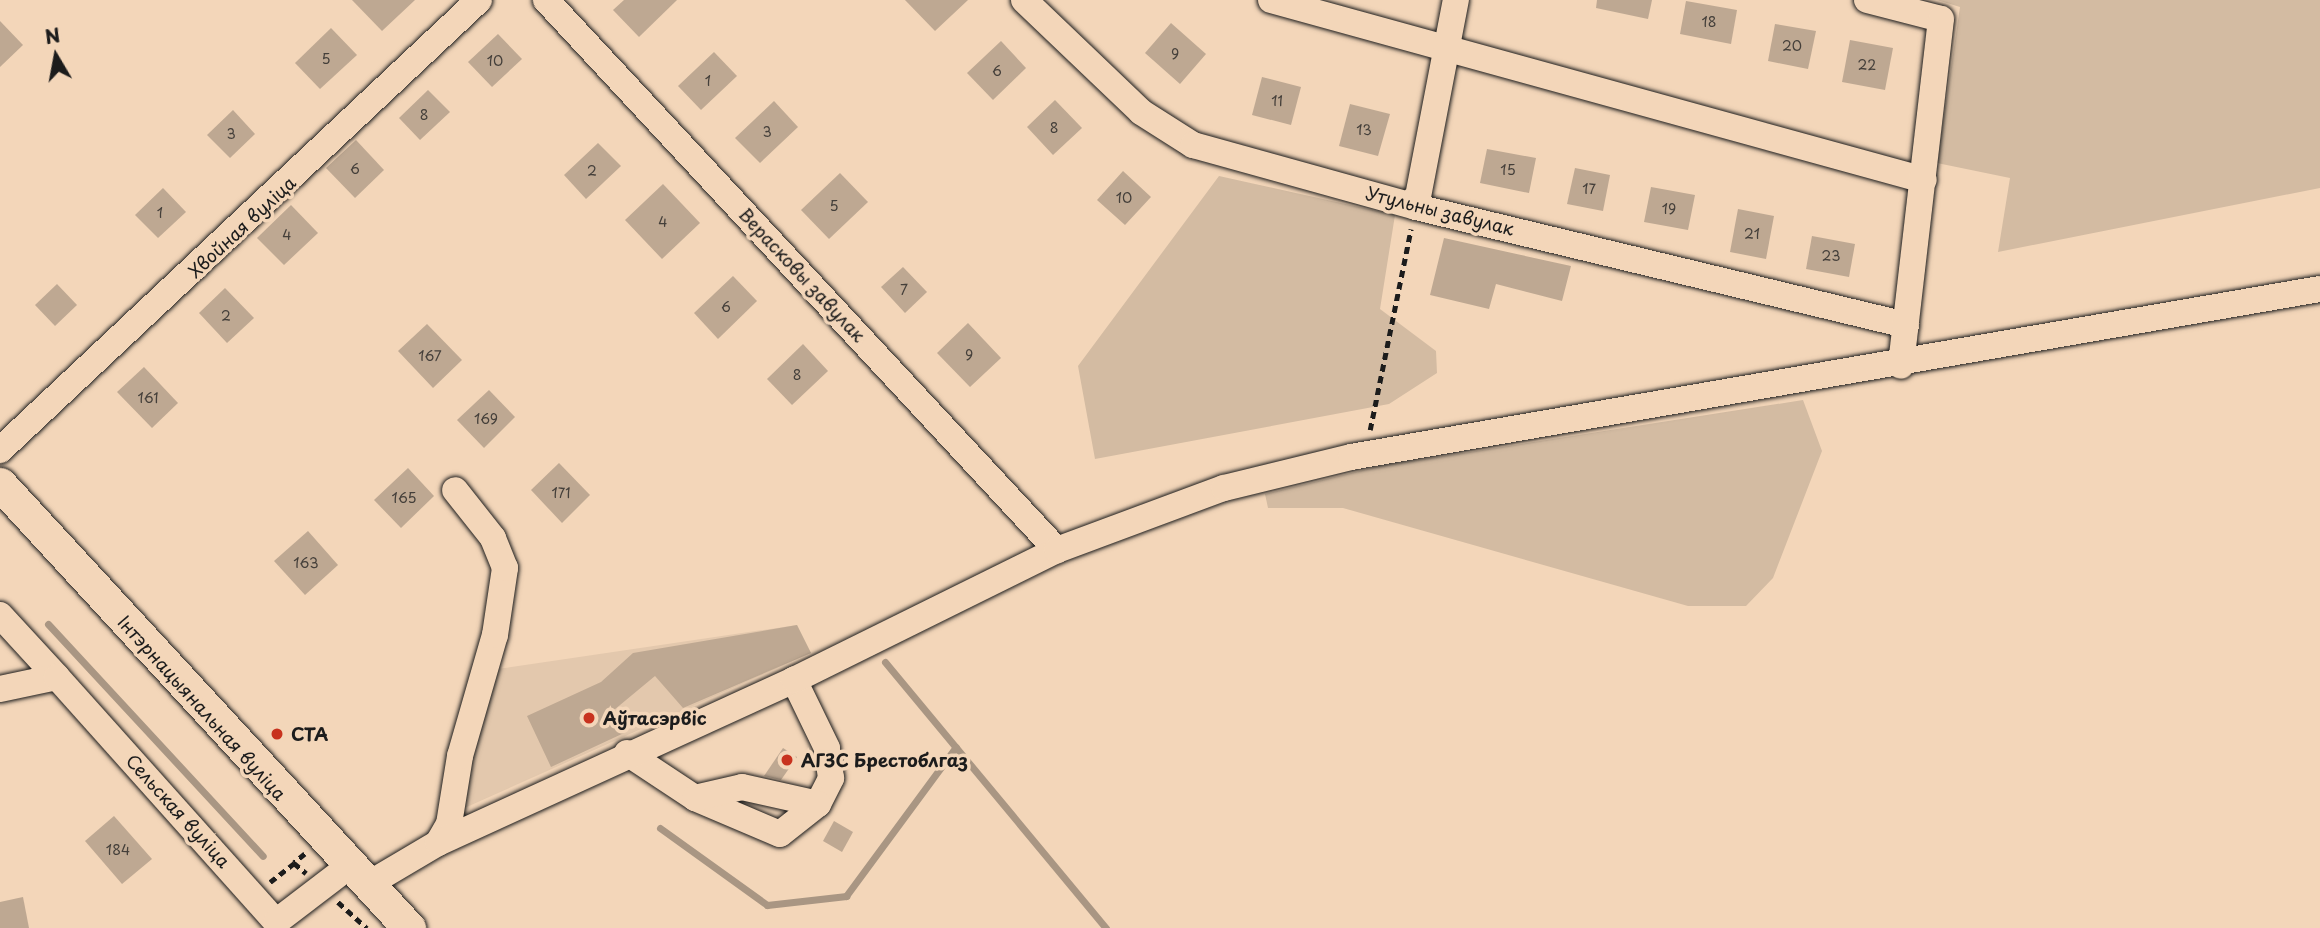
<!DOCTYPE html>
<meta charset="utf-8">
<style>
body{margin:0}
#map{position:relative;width:2320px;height:928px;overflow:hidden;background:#f3d6b9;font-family:"Playpen Sans",sans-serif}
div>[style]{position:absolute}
.built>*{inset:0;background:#e3c8ad}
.green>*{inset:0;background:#d3bba2}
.stream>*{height:7px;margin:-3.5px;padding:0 3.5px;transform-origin:3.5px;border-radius:3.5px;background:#a99683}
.building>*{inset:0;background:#bea892}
.path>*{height:4.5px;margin-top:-2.25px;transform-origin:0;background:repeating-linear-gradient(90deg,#1c1c1c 0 7px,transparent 0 12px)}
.roads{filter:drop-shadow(0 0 2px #1c1c1c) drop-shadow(0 0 2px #1c1c1c)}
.minor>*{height:26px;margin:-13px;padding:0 13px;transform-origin:13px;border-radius:13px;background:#f3d6b9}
.major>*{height:33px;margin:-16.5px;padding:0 16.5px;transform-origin:16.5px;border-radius:16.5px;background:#f3d6b9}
.dots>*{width:19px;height:19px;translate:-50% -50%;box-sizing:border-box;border:4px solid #f3d6b9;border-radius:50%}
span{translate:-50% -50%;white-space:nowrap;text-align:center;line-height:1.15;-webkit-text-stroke:7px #f3d6b9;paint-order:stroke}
.number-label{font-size:14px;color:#443f3a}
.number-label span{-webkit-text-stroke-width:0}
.street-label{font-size:18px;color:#1c1c1c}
.poi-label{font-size:18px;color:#1c1c1c;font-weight:700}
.left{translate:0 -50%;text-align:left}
.north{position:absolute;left:21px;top:21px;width:70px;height:70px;-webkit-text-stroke:5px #f3d6b9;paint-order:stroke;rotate:350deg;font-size:19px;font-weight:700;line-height:28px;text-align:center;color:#1c1c1c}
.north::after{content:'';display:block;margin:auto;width:24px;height:32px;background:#1c1c1c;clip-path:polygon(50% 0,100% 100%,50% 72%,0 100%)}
</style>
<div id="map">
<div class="built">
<i style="clip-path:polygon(797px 625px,811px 653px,460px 810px,491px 670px)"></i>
</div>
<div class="green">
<i style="clip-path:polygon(1937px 0,2320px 0,2320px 188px,1998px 252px,2010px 178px,1937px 163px,1960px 7px)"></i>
<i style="clip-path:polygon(1219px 176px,1395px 215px,1380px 309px,1436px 351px,1437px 373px,1389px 404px,1095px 459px,1078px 366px)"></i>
<i style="clip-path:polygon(1803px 400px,1822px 451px,1773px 578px,1746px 606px,1688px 606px,1343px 508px,1268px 508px,1265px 494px,1380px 466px)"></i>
</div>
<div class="stream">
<i style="left:48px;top:624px;width:316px;rotate:47.2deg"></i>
<i style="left:885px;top:662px;width:346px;rotate:50.3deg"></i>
<i style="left:660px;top:828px;width:132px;rotate:35.7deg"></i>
<i style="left:767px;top:905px;width:80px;rotate:-6.5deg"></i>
<i style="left:846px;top:896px;width:185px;rotate:-53.6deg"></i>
</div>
<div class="building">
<i style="clip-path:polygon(352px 0,415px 0,382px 31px)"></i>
<i style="clip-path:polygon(624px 0,677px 0,639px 37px,613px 10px)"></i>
<i style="clip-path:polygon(905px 0,968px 0,935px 31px)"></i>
<i style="clip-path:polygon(1597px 0,1652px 0,1648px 19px,1596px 8px)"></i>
<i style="clip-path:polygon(1686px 1px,1737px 10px,1731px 44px,1680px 34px)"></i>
<i style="clip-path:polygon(0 21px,23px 45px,0 67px)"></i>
<i style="clip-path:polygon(1171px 23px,1206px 54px,1180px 84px,1145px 53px)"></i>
<i style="clip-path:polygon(1775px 24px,1816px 31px,1808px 69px,1768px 61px)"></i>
<i style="clip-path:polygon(331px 28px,357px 55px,320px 89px,295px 63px)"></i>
<i style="clip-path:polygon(498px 34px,522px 59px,492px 87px,468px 62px)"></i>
<i style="clip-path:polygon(1850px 40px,1893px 48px,1885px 90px,1842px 82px)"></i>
<i style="clip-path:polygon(1001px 41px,1026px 68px,993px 100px,967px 73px)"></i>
<i style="clip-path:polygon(714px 52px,737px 76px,701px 110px,678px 86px)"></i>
<i style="clip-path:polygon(1262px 77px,1301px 87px,1291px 125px,1252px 115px)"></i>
<i style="clip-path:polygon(428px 90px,450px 112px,420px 140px,399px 118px)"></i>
<i style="clip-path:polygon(1055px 100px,1082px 128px,1053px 155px,1027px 127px)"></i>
<i style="clip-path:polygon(774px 101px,798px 127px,760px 163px,735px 138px)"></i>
<i style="clip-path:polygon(1350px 104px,1390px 114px,1378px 156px,1339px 146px)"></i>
<i style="clip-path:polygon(233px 110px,255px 134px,230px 158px,207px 135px)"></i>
<i style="clip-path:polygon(356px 140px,384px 170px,355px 198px,326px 168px)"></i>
<i style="clip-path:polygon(598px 143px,621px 166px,586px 199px,564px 175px)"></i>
<i style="clip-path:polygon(1487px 149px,1536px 158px,1529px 193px,1480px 183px)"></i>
<i style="clip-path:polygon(1575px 168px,1610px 175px,1603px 211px,1567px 204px)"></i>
<i style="clip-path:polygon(1123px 171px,1151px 197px,1125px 225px,1097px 200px)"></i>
<i style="clip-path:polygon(840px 173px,868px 202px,829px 239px,801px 210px)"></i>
<i style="clip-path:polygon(663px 184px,700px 223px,662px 259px,625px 220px)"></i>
<i style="clip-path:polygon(1651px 187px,1695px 195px,1688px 230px,1644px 222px)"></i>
<i style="clip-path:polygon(163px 188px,186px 212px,158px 238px,135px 215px)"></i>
<i style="clip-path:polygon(291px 205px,318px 233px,284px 265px,257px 238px)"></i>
<i style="clip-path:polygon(1738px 209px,1774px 216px,1766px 259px,1730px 252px)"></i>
<i style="clip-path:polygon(1812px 236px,1855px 244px,1849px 277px,1806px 269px)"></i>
<i style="clip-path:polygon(1444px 238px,1571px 266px,1562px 301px,1496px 284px,1489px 309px,1430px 295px)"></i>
<i style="clip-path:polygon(903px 267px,927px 292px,905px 313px,881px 287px)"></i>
<i style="clip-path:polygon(733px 276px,757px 301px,718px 339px,694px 313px)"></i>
<i style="clip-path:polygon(57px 284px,77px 305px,55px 326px,35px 305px)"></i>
<i style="clip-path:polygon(225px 288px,254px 318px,227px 343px,199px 313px)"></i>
<i style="clip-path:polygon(968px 323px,1001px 358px,970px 387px,937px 353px)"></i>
<i style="clip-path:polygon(427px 324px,462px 360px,433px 388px,398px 351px)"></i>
<i style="clip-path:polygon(803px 344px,828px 371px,792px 405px,767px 379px)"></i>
<i style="clip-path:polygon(144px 367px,178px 403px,152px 428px,117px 392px)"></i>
<i style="clip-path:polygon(489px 390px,515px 417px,484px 448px,457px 420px)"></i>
<i style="clip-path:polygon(559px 463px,590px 495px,562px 523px,531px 490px)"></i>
<i style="clip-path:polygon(408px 468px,434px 496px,401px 528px,374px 500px)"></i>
<i style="clip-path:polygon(308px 531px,338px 565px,305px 595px,274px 561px)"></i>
<i style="clip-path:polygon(797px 625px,811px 653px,683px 708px,655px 676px,614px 710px,624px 733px,551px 767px,527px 716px,601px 682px,633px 653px)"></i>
<i style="clip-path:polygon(783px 748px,797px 757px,781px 780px,764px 776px)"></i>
<i style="clip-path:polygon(114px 816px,152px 859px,122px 884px,85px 841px)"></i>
<i style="clip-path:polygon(834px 821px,853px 832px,842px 852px,823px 841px)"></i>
<i style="clip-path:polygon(23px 897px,29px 928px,0 928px,0 902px)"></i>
</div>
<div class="path">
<i style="left:1370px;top:430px;width:205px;rotate:-78.5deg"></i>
<i style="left:305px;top:854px;width:14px;rotate:141deg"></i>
<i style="left:294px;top:863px;width:16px;rotate:40deg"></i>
<i style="left:270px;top:882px;width:31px;rotate:-38deg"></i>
<i style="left:338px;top:902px;width:39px;rotate:42deg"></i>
</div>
<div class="roads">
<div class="minor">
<i style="left:546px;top:0;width:751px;rotate:47.11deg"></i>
<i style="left:1024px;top:0;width:162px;rotate:43.7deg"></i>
<i style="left:1141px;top:112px;width:62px;rotate:32.4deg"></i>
<i style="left:1193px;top:145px;width:231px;rotate:15.5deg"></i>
<i style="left:1416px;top:207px;width:504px;rotate:13.54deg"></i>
<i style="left:1271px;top:0;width:677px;rotate:15.41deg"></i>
<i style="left:1867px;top:0;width:76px;rotate:14.4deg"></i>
<i style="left:1941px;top:19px;width:349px;rotate:96.6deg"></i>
<i style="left:1416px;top:207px;width:211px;rotate:-79.1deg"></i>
<i style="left:0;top:450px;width:657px;rotate:-43.21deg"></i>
<i style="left:0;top:615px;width:84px;rotate:47.4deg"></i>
<i style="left:0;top:689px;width:58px;rotate:-11.9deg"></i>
<i style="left:57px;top:677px;width:329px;rotate:48.2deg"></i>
<i style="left:276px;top:922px;width:91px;rotate:-37.4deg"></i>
<i style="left:627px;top:753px;width:82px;rotate:33.5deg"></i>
<i style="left:695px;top:798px;width:92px;rotate:23deg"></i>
<i style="left:780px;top:834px;width:48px;rotate:-38.3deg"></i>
<i style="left:818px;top:804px;width:29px;rotate:-63deg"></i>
<i style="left:831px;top:778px;width:30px;rotate:-98deg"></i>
<i style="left:827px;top:748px;width:76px;rotate:-115.9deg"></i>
<i style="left:695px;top:798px;width:48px;rotate:-13.2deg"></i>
<i style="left:742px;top:787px;width:78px;rotate:12.6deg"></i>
<i style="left:438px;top:843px;width:22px;rotate:-60deg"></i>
<i style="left:449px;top:824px;width:69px;rotate:-80.8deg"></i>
<i style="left:460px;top:756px;width:126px;rotate:-73.9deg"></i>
<i style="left:495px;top:635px;width:68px;rotate:-81.5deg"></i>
<i style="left:505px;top:568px;width:32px;rotate:-112deg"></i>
<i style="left:493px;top:538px;width:61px;rotate:-128.4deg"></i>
<i style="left:367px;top:885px;width:82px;rotate:-30.6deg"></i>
<i style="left:438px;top:843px;width:392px;rotate:-24.6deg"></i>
<i style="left:794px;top:680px;width:293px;rotate:-26.3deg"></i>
<i style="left:1057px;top:550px;width:178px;rotate:-20.4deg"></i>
<i style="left:1224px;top:488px;width:131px;rotate:-13.7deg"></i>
<i style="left:1351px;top:457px;width:983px;rotate:-9.84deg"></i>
</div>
<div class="major">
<i style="left:0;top:484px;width:604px;rotate:47.35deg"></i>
</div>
</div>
<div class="dots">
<i style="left:589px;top:718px;background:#c8321e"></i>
<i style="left:277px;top:734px;background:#c8321e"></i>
<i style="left:787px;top:760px;background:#c8321e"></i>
</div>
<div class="number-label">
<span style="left:1709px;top:22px">18</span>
<span style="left:1792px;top:46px">20</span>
<span style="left:1175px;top:54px">9</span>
<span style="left:326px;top:59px">5</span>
<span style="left:495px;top:61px">10</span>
<span style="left:1867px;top:65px">22</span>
<span style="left:997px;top:71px">6</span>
<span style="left:708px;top:81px">1</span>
<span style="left:1277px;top:101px">11</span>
<span style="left:424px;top:115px">8</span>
<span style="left:1054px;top:128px">8</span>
<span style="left:1364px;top:130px">13</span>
<span style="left:767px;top:132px">3</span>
<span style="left:231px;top:134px">3</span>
<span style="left:355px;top:169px">6</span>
<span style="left:1508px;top:170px">15</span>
<span style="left:592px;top:171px">2</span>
<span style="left:1589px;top:189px">17</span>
<span style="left:1124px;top:198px">10</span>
<span style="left:834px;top:206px">5</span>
<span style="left:1669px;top:209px">19</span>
<span style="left:160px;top:213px">1</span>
<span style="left:663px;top:222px">4</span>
<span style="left:1752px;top:234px">21</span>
<span style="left:287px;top:235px">4</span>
<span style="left:1831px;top:256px">23</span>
<span style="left:904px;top:290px">7</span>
<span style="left:726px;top:307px">6</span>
<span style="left:226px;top:316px">2</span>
<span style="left:969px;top:355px">9</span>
<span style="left:430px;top:356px">167</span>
<span style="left:797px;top:375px">8</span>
<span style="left:148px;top:398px">161</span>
<span style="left:486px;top:419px">169</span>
<span style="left:561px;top:493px">171</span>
<span style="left:404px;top:498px">165</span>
<span style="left:306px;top:563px">163</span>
<span style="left:118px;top:850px">184</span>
</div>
<div class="street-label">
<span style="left:1440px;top:211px;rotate:14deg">Утульны завулак</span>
<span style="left:242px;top:227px;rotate:-43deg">Хвойная вуліца</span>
<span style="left:802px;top:275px;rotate:47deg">Верасковы завулак</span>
<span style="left:202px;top:708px;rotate:48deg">Інтэрнацыянальная вуліца</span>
<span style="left:178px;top:811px;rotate:48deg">Сельская вуліца</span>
</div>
<div class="poi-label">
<span class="left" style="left:603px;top:718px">Аўтасэрвіс</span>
<span class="left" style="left:291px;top:734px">СТА</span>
<span class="left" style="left:801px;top:760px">АГЗС Брестоблгаз</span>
</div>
<div class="north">N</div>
</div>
